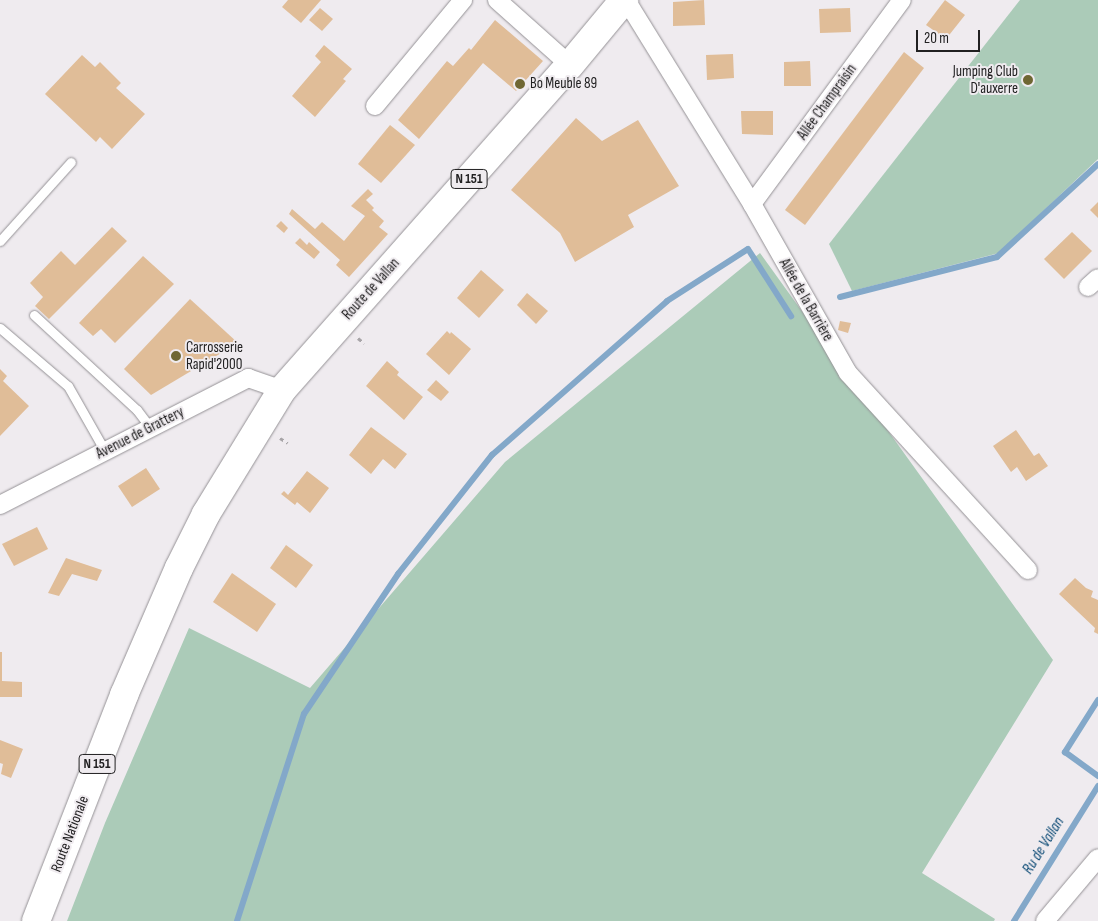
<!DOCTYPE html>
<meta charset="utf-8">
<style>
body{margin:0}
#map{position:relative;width:1098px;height:921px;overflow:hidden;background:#efebef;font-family:"Sofia Sans Condensed",sans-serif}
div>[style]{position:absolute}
.green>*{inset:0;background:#abcbb8}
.stream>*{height:6px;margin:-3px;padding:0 3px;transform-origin:3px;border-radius:3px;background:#83a8c9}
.building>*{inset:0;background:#e0bd98}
.path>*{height:3px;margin-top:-1.5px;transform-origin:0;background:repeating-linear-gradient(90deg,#a8a5a8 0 4px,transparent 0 8px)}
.roads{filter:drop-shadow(0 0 1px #949195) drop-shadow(0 0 1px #949195)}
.service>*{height:9px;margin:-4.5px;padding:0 4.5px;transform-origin:4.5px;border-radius:4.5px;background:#fff}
.minor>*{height:18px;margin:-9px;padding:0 9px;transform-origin:9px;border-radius:9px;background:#fff}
.primary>*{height:28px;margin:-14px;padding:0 14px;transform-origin:14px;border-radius:14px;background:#fff}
.dots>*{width:14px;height:14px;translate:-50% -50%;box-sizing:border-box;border:2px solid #efebef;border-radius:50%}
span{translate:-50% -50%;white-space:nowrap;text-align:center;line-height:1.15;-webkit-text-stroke:4px #efebef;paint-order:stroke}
.shield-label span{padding:1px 4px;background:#efebef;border:1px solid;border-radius:4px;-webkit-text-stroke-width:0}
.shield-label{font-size:14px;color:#212021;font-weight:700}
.poi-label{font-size:15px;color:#212021}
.right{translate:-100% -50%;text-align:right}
.left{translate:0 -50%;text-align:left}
.street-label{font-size:15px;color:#212021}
.water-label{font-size:16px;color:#0c4a75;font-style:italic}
.scale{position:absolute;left:916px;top:30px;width:64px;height:22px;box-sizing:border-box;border:2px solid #212021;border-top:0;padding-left:6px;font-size:15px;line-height:18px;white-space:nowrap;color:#212021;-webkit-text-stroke:4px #efebef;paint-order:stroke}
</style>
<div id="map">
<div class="green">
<i style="clip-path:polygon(1020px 0,1098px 0,1098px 159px,999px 253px,852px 291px,829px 244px)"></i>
<i style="clip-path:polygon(760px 253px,1053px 660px,922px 873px,995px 919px,994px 921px,67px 921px,105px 823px,189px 628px,310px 688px,505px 462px)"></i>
</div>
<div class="stream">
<i style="left:840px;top:297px;width:162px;rotate:-14.3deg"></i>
<i style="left:997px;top:257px;width:137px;rotate:-42.6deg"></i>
<i style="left:1098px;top:700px;width:62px;rotate:122.4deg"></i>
<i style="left:1065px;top:752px;width:41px;rotate:36deg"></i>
<i style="left:237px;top:921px;width:218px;rotate:-72.1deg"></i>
<i style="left:304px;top:714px;width:169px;rotate:-56.1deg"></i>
<i style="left:398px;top:574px;width:152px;rotate:-51.7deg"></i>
<i style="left:492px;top:455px;width:233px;rotate:-41.3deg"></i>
<i style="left:667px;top:301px;width:96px;rotate:-32.7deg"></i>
<i style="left:748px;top:249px;width:80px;rotate:57.3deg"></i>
<i style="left:1014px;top:921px;width:159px;rotate:-58.1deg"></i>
</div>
<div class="building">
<i style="clip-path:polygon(288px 0,321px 0,301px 23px,282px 7px)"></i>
<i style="clip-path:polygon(704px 0,705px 25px,673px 26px,673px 2px)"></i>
<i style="clip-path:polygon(945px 0,965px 15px,946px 39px,926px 25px)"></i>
<i style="clip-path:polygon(320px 8px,333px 19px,322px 31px,309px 20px)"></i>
<i style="clip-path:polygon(850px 8px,851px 32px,820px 33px,819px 9px)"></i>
<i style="clip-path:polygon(495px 20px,543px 61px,516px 91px,483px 63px,419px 139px,398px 120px,447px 61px,453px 66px,469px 48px,471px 50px)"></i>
<i style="clip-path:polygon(324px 45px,352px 69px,343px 79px,346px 81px,315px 117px,292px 96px,321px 62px,315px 56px)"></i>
<i style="clip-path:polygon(904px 52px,924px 68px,805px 225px,785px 210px)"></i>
<i style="clip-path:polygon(733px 54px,734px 78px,707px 80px,706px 55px)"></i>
<i style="clip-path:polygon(82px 55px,95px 67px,100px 62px,121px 83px,116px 88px,145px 114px,112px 149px,100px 137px,96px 142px,45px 94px)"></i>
<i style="clip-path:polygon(810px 61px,811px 86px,784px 86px,784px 62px)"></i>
<i style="clip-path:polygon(741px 111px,773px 111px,773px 135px,742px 134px)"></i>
<i style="clip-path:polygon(576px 118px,602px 141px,638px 120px,679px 186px,628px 215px,634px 227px,575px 262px,560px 233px,511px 190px)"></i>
<i style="clip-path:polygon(390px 125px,415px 145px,381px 183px,358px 164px)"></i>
<i style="clip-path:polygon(368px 189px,373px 194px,366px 200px,374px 208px,372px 210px,384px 221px,379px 227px,388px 234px,349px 277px,336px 265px,340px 260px,289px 214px,292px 209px,315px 229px,322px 222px,344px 241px,365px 216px,351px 206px)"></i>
<i style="clip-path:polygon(1098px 202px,1098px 218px,1090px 210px)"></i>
<i style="clip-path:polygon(281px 221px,288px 228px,284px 233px,276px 226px)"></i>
<i style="clip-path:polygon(112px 227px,127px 241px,49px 319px,35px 306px,43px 297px,30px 283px,61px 251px,75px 265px)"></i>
<i style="clip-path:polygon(1072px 232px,1092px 251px,1064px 279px,1044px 259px)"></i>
<i style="clip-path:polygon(300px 238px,307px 245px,309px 242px,320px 252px,314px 259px,295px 243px)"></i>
<i style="clip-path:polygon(143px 256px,174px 284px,115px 343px,101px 329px,93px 336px,79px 323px)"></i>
<i style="clip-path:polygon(481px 270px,504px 290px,479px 318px,457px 298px)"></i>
<i style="clip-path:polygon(527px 293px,548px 311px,536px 324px,517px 305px)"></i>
<i style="clip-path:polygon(190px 299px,238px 343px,151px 395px,124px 369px)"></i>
<i style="clip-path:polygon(840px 321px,851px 323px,848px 333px,838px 330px)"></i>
<i style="clip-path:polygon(447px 331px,450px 334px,451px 332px,471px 349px,449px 375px,426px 354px)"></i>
<i style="clip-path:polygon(387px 361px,399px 372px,397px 375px,423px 397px,404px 420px,366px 386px)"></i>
<i style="clip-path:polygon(0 369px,7px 376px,3px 381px,29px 406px,0 436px)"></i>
<i style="clip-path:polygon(436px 380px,449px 392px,441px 401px,427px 390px)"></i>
<i style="clip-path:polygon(371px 427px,407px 454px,395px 469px,383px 459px,371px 474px,349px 455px)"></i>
<i style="clip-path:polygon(1016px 430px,1034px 456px,1039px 453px,1048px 466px,1026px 481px,1017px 467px,1011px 472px,993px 446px)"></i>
<i style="clip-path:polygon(146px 468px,160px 489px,132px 507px,118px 486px)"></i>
<i style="clip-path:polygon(307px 471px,329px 488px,310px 513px,297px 502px,295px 505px,281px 494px,284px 491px,288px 495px)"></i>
<i style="clip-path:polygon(37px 527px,48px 549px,14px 566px,2px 544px)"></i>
<i style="clip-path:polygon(286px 545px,313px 565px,296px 588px,270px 568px)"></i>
<i style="clip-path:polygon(66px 558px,102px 570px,97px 581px,72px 574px,59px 596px,48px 593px)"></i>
<i style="clip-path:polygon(232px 573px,276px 604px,257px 632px,213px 602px)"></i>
<i style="clip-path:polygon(1075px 578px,1086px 588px,1093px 591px,1091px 597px,1098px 600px,1098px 634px,1094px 632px,1095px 628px,1059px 594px)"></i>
<i style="clip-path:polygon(0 652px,2px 652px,2px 681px,22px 682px,22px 697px,0 697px)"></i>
<i style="clip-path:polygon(0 740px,23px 749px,11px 778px,1px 774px,3px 764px,0 763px)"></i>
</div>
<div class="path">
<i style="left:358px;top:338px;width:8px;rotate:40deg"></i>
<i style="left:280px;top:438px;width:9px;rotate:32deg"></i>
</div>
<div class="roads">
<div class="service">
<i style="left:0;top:241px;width:106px;rotate:-48.1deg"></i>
<i style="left:34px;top:315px;width:140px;rotate:42.7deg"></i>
<i style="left:137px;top:410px;width:21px;rotate:53deg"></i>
<i style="left:0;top:328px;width:89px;rotate:40.5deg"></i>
<i style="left:68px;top:386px;width:75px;rotate:60.4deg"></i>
</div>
<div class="minor">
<i style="left:497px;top:0;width:98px;rotate:41.7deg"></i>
<i style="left:626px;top:0;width:240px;rotate:58.3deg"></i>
<i style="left:752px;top:204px;width:194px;rotate:60.4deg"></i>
<i style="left:848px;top:373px;width:267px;rotate:47.6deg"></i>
<i style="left:375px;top:106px;width:138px;rotate:-50.3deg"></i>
<i style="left:752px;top:204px;width:253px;rotate:-53.7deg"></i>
<i style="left:1088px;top:287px;width:13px;rotate:-42deg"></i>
<i style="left:0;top:505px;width:279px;rotate:-27.1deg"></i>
<i style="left:248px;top:378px;width:36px;rotate:19deg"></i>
<i style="left:1045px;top:921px;width:82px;rotate:-49.9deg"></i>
</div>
<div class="primary">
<i style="left:36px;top:921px;width:243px;rotate:-68.7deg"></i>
<i style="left:124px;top:695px;width:138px;rotate:-66.6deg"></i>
<i style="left:179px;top:568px;width:60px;rotate:-63.4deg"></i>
<i style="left:206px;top:514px;width:145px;rotate:-58.5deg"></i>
<i style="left:282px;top:390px;width:434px;rotate:-48.5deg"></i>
<i style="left:570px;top:65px;width:85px;rotate:-50.3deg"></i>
</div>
</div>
<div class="dots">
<i style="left:1028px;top:80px;background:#6f6733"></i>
<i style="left:520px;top:84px;background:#6f6733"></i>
<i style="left:176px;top:356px;background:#6f6733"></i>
</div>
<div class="shield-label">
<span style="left:469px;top:179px">N 151</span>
<span style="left:97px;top:764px">N 151</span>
</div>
<div class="poi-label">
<span class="right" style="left:1018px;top:80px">Jumping Club<br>D'auxerre</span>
<span class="left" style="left:530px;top:84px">Bo Meuble 89</span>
<span class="left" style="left:186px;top:356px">Carrosserie<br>Rapid'2000</span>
</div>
<div class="street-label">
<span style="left:827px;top:102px;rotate:-54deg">Allée Champraisin</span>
<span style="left:371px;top:289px;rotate:-48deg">Route de Vallan</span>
<span style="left:806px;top:300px;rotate:60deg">Allée de la Barrière</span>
<span style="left:140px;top:433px;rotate:-27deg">Avenue de Grattery</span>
<span style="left:70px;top:834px;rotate:-69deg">Route Nationale</span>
</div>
<div class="water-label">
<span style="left:1044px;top:846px;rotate:-58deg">Ru de Vallan</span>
</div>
<div class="scale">20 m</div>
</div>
